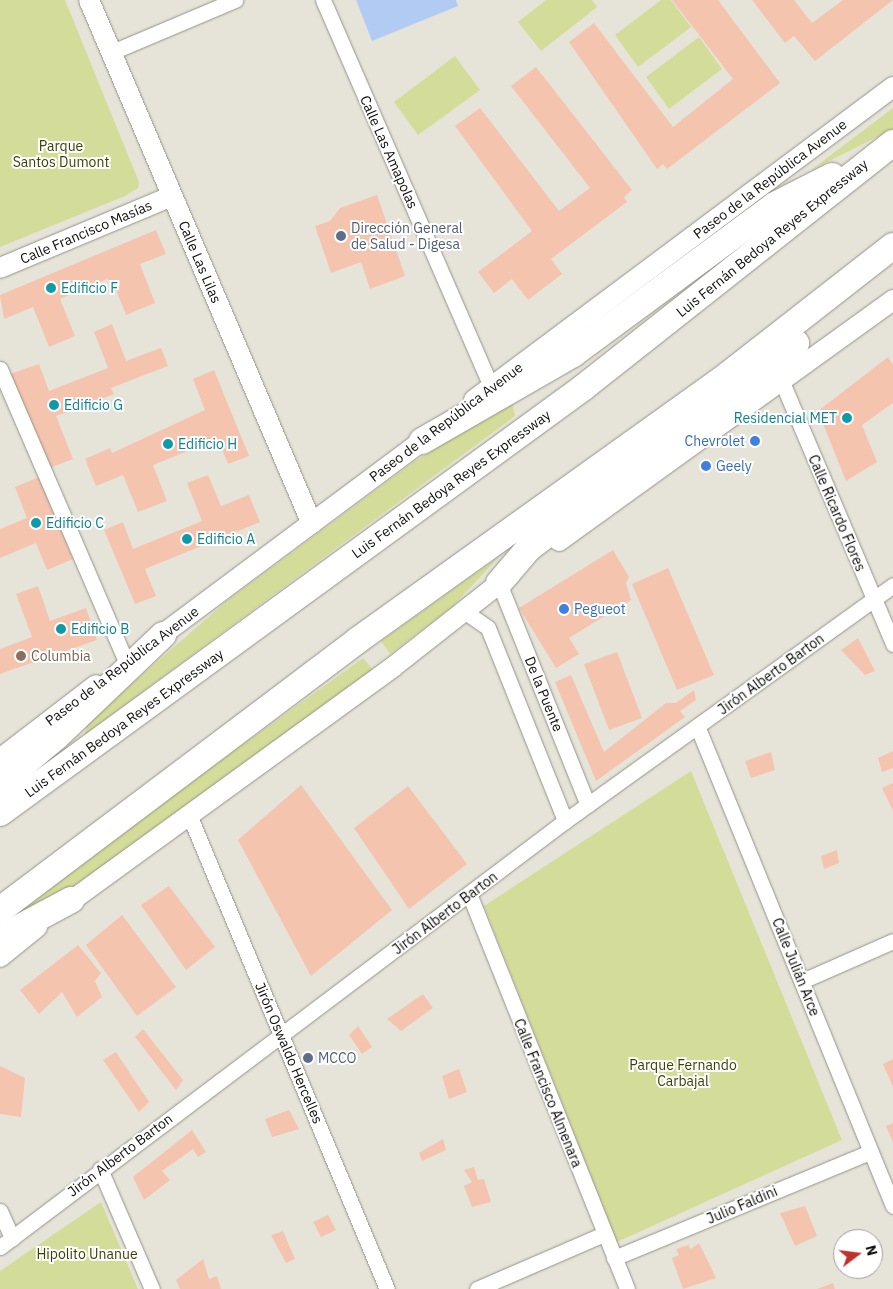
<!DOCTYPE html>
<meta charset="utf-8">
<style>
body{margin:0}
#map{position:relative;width:893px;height:1289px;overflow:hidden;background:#e6e4d9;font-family:"IBM Plex Sans",sans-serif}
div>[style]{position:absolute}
.green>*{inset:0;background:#d4dc9a}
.water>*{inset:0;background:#b2cbf3}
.building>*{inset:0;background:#f4c4ae}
.roads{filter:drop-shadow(0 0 1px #949288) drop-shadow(0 0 1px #949288)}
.street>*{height:15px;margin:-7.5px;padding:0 7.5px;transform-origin:7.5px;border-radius:7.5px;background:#fff}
.secondary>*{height:20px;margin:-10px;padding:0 10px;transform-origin:10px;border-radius:10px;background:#fff}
.highway>*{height:26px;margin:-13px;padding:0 13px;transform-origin:13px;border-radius:13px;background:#fff}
.dots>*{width:14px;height:14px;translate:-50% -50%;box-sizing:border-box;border:2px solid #fff;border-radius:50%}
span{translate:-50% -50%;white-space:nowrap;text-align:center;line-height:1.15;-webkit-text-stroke:4px #fff;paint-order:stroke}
.park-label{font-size:14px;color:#3c4100}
.street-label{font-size:14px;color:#0e0d0a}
.service-label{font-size:14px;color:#4e5e75}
.left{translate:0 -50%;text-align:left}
.culture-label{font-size:14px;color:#0d838f}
.right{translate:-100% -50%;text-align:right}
.shop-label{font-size:14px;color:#366cbe}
.education-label{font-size:14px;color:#785e54}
.north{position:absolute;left:833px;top:1229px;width:50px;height:50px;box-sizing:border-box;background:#fff;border:1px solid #9f9e9d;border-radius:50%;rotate:75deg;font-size:14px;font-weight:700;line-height:20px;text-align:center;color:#0e0d0a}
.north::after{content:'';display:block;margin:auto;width:18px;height:22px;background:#c0312e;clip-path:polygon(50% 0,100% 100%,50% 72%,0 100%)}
</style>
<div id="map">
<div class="green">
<i style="clip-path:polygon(0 0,65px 0,139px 182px,138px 188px,125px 196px,0 247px)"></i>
<i style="clip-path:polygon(546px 0,592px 0,597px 7px,541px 51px,518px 22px)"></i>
<i style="clip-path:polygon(661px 0,671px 0,691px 27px,638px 67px,615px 35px)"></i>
<i style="clip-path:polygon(699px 37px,722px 69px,669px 109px,646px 77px)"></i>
<i style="clip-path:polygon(455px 56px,480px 90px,418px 135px,394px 102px)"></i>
<i style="clip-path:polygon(893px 108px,893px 129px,811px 170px)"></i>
<i style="clip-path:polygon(512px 402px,515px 416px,84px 735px,89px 721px,228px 600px,415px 461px)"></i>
<i style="clip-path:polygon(500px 556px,451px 608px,390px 654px,381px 641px)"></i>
<i style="clip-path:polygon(363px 658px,375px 672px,99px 876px,25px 911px,20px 905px)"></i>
<i style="clip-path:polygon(691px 771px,842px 1140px,617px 1242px,484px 906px)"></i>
<i style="clip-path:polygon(101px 1202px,138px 1289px,0 1289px,0 1271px)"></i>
</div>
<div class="water">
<i style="clip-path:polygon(356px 0,456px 0,458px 6px,372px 41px)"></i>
</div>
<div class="building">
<i style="clip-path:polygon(672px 0,718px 0,780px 83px,667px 169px,663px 164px,657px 169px,569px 42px,594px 23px,673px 127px,733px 79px)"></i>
<i style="clip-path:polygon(752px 0,794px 0,812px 23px,843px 0,893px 0,815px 61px,794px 36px,785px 43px)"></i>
<i style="clip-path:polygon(536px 67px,632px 190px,624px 197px,627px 202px,551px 259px,562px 274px,528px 300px,512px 279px,494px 293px,478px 272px,532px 231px,455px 126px,480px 108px,559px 211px,590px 188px,511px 86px)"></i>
<i style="clip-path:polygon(377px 195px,405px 276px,370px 289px,361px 262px,331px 273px,315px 226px,330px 221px,340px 208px)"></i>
<i style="clip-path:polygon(156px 230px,166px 254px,140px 264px,155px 303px,126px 315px,113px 282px,107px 279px,60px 299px,75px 336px,49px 347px,33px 307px,4px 319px,0 295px)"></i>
<i style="clip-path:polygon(112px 324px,126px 361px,161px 348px,168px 366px,111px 388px,114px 394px,56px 416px,73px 459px,47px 469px,10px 374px,39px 364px,49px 391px,108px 368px,94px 332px)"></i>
<i style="clip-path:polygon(888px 357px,893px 365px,893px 403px,862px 425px,877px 462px,846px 481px,818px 411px)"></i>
<i style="clip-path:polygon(214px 370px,249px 456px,228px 464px,218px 439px,153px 465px,167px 501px,138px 512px,123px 475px,96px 486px,85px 459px,110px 448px,112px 453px,205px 410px,193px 379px)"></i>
<i style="clip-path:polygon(208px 475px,221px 506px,249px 495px,260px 522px,145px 569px,156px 596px,135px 604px,104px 530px,123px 522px,133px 549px,202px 521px,187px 483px)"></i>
<i style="clip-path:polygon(39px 477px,73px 559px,47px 570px,36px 543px,0 558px,0 529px,27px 518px,15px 487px)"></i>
<i style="clip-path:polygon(613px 550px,629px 577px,626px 583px,631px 600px,569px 638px,579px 654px,556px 668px,519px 608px)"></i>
<i style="clip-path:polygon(668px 568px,714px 675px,677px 690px,632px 584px)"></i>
<i style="clip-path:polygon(38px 586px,50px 621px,86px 608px,97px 640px,0 674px,0 649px,32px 637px,16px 594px)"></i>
<i style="clip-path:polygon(858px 638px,875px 671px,865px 675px,841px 650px)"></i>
<i style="clip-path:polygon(617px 652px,642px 718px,609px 730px,584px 664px)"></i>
<i style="clip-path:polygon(571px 675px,604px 752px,666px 703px,676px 703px,694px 690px,696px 700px,680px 711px,685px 717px,596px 781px,555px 682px)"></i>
<i style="clip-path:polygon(893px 751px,893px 768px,882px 772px,878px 758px)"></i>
<i style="clip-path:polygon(771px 752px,775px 770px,751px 778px,745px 761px)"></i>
<i style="clip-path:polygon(893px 783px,893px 811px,882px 788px)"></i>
<i style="clip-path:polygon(301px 785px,392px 910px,311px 976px,238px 840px)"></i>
<i style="clip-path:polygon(408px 786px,467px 864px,409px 909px,354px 828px)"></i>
<i style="clip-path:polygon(837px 850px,839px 863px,824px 869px,821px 856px)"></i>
<i style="clip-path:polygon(169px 886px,215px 947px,186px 970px,141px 905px)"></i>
<i style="clip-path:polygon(122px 915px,176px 987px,137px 1016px,86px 945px)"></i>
<i style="clip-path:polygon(78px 945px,101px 973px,95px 981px,102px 997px,77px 1017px,62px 992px,39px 1014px,20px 990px)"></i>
<i style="clip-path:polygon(423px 994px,433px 1008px,401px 1031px,387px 1019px)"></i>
<i style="clip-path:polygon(358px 1026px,372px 1047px,362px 1054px,349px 1035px)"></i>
<i style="clip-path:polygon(143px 1029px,183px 1080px,176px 1090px,135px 1037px)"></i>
<i style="clip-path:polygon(116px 1052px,149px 1102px,139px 1112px,103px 1060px)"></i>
<i style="clip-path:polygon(893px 1059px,893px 1087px,883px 1064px)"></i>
<i style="clip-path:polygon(0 1066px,25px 1078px,21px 1117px,0 1114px)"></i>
<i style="clip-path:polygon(459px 1069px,467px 1092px,449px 1099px,442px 1076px)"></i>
<i style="clip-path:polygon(289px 1110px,299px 1129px,272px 1137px,265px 1119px)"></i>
<i style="clip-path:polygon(893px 1123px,893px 1142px,886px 1126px)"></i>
<i style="clip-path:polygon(192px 1130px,206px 1152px,198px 1157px,193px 1149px,162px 1171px,170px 1180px,144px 1200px,133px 1177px)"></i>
<i style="clip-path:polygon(443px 1139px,446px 1150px,422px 1161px,419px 1153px)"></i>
<i style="clip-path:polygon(474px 1167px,478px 1180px,484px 1179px,491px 1202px,472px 1207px,464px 1186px,472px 1182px,464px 1170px)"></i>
<i style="clip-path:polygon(805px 1206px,817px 1236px,795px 1246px,780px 1213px)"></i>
<i style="clip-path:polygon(328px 1215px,336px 1230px,321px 1237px,313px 1222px)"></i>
<i style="clip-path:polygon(283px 1231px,295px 1259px,286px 1263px,271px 1235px)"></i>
<i style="clip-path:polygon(699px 1243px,716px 1278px,683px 1289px,672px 1258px,679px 1255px,676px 1249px,688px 1245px,691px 1249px)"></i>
<i style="clip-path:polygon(203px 1259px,209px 1279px,217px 1276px,221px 1289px,180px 1289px,176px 1280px)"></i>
<i style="clip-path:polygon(833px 1283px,835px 1289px,817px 1289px)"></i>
</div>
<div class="roads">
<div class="street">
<i style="left:323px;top:0;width:421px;rotate:66.5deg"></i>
<i style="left:112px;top:52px;width:134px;rotate:-22.9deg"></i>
<i style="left:0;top:369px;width:318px;rotate:66.7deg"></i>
<i style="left:782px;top:382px;width:285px;rotate:67deg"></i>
<i style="left:499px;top:583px;width:239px;rotate:68.2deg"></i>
<i style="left:464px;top:611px;width:29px;rotate:35deg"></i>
<i style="left:488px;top:628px;width:208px;rotate:68.2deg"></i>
<i style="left:698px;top:728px;width:516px;rotate:67.81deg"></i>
<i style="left:190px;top:817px;width:511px;rotate:67.35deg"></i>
<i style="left:470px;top:896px;width:423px;rotate:68.2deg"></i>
<i style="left:802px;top:981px;width:99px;rotate:-23.7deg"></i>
<i style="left:100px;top:1169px;width:131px;rotate:66.6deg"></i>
<i style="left:0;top:1211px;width:30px;rotate:66deg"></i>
<i style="left:0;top:1247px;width:708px;rotate:-37.02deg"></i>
<i style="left:565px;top:821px;width:404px;rotate:-35.7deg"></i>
<i style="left:614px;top:1258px;width:277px;rotate:-22.5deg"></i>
<i style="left:477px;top:1289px;width:138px;rotate:-23.4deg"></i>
</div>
<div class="secondary">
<i style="left:89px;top:0;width:569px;rotate:66.95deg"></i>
<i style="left:0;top:268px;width:186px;rotate:-22.7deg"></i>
<i style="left:474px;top:400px;width:523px;rotate:-36.76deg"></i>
<i style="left:559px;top:541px;width:412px;rotate:-35.8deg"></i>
<i style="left:151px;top:643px;width:353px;rotate:-36.7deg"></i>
<i style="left:0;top:759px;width:121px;rotate:-37.6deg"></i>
<i style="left:60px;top:909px;width:412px;rotate:-36deg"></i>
<i style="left:393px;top:667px;width:149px;rotate:-38.2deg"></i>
<i style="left:0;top:957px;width:48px;rotate:-39deg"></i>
</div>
<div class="highway">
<i style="left:422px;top:441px;width:174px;rotate:-29.9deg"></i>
<i style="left:573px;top:354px;width:251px;rotate:-36.4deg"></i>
<i style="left:775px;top:205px;width:64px;rotate:-27deg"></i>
<i style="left:499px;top:583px;width:45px;rotate:-49.5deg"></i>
<i style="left:528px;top:549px;width:338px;rotate:-37.5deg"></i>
<i style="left:0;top:784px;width:73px;rotate:-40deg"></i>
<i style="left:56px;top:737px;width:148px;rotate:-43.6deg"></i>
<i style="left:0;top:813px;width:723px;rotate:-36.11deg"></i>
<i style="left:584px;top:387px;width:394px;rotate:-38.3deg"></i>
<i style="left:0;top:910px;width:448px;rotate:-37deg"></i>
<i style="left:358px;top:640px;width:457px;rotate:-35.6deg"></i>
<i style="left:729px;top:374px;width:208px;rotate:-38deg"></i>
<i style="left:0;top:938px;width:81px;rotate:-28.2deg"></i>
</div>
</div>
<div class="dots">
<i style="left:341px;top:236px;background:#5c6f8a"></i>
<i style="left:51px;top:288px;background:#0f9aa8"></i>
<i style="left:54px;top:405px;background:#0f9aa8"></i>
<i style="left:847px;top:418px;background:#0f9aa8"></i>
<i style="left:755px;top:441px;background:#3f7fe0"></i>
<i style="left:168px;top:444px;background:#0f9aa8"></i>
<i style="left:706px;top:466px;background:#3f7fe0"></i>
<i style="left:36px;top:523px;background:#0f9aa8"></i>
<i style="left:187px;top:539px;background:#0f9aa8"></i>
<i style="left:564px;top:609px;background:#3f7fe0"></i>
<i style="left:61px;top:629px;background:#0f9aa8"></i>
<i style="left:21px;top:656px;background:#8d6e63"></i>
<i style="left:308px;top:1058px;background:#5c6f8a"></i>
</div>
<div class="park-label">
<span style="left:61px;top:154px">Parque<br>Santos Dumont</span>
<span style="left:683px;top:1073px">Parque Fernando<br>Carbajal</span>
<span style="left:87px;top:1254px">Hipolito Unanue</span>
</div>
<div class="street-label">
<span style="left:389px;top:152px;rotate:66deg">Calle Las Amapolas</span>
<span style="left:770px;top:179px;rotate:-37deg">Paseo de la República Avenue</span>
<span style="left:86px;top:232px;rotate:-23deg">Calle Francisco Masías</span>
<span style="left:772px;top:238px;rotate:-39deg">Luis Fernán Bedoya Reyes Expressway</span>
<span style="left:200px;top:262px;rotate:67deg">Calle Las Lilas</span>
<span style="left:446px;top:422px;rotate:-37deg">Paseo de la República Avenue</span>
<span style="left:451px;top:484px;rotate:-36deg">Luis Fernán Bedoya Reyes Expressway</span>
<span style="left:837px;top:513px;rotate:67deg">Calle Ricardo Flores</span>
<span style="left:122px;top:666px;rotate:-37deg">Paseo de la República Avenue</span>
<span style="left:771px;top:674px;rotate:-36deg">Jirón Alberto Barton</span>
<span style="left:544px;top:694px;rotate:68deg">De la Puente</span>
<span style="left:124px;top:723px;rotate:-36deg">Luis Fernán Bedoya Reyes Expressway</span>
<span style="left:445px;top:913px;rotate:-37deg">Jirón Alberto Barton</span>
<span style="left:796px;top:967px;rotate:68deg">Calle Julián Arce</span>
<span style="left:289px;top:1053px;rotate:67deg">Jirón Oswaldo Hercelles</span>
<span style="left:548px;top:1093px;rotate:68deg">Calle Francisco Almenara</span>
<span style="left:120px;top:1155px;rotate:-37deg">Jirón Alberto Barton</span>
<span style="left:742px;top:1205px;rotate:-23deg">Julio Faldini</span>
</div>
<div class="service-label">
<span class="left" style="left:351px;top:236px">Dirección General<br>de Salud - Digesa</span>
<span class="left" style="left:318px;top:1058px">MCCO</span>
</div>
<div class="culture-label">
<span class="left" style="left:61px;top:288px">Edificio F</span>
<span class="left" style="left:64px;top:405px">Edificio G</span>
<span class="right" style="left:837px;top:418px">Residencial MET</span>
<span class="left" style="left:178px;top:444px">Edificio H</span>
<span class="left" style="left:46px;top:523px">Edificio C</span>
<span class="left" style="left:197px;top:539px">Edificio A</span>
<span class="left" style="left:71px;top:629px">Edificio B</span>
</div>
<div class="shop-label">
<span class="right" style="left:745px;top:441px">Chevrolet</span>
<span class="left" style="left:716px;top:466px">Geely</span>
<span class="left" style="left:574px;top:609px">Pegueot</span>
</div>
<div class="education-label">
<span class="left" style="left:31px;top:656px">Columbia</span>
</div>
<div class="north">N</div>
</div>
